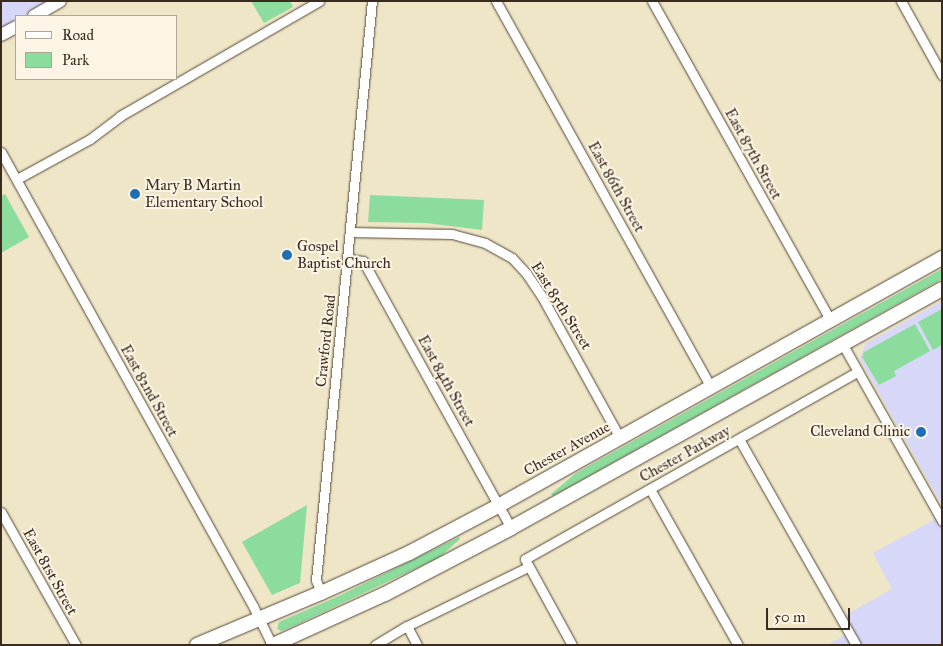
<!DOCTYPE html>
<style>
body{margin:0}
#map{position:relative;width:943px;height:646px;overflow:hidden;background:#eee6c7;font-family:"IM FELL Great Primer",serif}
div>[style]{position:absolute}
.built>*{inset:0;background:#d7d7f8}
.green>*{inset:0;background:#8bdc9d}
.roads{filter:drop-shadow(0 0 1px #564637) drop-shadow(0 0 1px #564637)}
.street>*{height:9px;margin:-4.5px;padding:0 4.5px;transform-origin:4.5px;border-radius:4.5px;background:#fff}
.secondary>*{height:12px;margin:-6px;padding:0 6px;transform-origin:6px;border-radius:6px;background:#fff}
.primary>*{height:14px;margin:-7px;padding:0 7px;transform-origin:7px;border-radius:7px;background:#fff}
.dots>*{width:14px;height:14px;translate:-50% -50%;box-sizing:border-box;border:2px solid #fcf5e5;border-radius:50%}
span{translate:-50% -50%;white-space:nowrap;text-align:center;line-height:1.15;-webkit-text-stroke:4px #fcf5e5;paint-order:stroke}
.street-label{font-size:15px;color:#3b2a1e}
.poi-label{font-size:15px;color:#3b2a1e}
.left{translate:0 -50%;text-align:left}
.right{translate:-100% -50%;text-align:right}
.frame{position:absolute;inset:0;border:2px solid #3b2a1e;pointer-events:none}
.legend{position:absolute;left:15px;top:15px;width:162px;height:65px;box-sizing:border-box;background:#fcf5e5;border:1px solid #afa495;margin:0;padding:6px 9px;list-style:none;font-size:15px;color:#3b2a1e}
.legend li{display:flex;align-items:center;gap:10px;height:25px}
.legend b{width:25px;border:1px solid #afa495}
.scale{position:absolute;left:766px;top:608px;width:84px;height:22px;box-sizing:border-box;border:2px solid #3b2a1e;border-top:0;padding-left:6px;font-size:15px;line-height:18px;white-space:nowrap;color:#3b2a1e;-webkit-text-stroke:4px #fcf5e5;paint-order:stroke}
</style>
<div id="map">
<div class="built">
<i style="clip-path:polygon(1px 1px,60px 1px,34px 16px,16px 16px,16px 27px,1px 35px)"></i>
<i style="clip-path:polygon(942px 301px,942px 505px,860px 359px,865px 344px)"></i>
<i style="clip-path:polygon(939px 517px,942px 521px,942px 645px,827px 645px,849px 633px,840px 618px,892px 589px,873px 553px)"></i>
</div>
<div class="green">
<i style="clip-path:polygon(251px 1px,290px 1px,293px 7px,264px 23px)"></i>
<i style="clip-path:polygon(5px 194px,29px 237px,1px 253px,1px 196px)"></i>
<i style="clip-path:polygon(370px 195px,484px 200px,482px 230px,426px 223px,368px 222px)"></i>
<i style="clip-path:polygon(942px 269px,942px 279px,553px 496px,551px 494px,576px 473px)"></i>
<i style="clip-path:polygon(942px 309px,942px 345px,933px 350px,918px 322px)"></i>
<i style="clip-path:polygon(915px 324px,930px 351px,894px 371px,896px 376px,879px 385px,862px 357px,864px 352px)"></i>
<i style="clip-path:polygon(307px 505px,300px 583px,272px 595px,242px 542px)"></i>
<i style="clip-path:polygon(459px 537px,460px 539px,440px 557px,298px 624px,282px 631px,277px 629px,279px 622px,339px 596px)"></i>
</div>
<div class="roads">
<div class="street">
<i style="left:496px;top:1px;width:442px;rotate:60.9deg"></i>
<i style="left:652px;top:1px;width:365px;rotate:60.8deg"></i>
<i style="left:901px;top:1px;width:85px;rotate:61deg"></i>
<i style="left:1px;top:152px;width:519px;rotate:60.97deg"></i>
<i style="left:253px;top:606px;width:43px;rotate:64deg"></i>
<i style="left:17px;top:179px;width:83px;rotate:-28.7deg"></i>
<i style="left:90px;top:139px;width:38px;rotate:-37deg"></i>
<i style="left:120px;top:116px;width:230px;rotate:-30deg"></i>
<i style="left:350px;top:232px;width:102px;rotate:1.1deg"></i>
<i style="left:452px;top:234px;width:34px;rotate:15deg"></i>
<i style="left:485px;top:243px;width:31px;rotate:29deg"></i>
<i style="left:512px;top:258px;width:21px;rotate:47deg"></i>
<i style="left:526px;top:273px;width:27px;rotate:56deg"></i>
<i style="left:541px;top:295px;width:163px;rotate:61.1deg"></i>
<i style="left:349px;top:259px;width:14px;rotate:8deg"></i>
<i style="left:363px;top:261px;width:305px;rotate:61deg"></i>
<i style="left:843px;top:345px;width:202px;rotate:60.6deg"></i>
<i style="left:739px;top:439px;width:237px;rotate:60.4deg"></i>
<i style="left:650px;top:489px;width:179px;rotate:60.6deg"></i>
<i style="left:1px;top:512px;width:153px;rotate:60.6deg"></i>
<i style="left:321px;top:593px;width:14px;rotate:-111deg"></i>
<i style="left:316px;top:580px;width:582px;rotate:-84.48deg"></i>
<i style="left:407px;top:626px;width:21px;rotate:62deg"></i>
<i style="left:375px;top:645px;width:37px;rotate:-31deg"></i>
<i style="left:407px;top:626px;width:135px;rotate:-26deg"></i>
<i style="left:572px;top:645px;width:98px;rotate:-118.7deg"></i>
<i style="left:525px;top:559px;width:382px;rotate:-29.4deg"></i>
</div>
<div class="secondary">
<i style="left:34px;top:16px;width:30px;rotate:-30deg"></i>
<i style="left:1px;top:35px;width:17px;rotate:-28deg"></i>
</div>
<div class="primary">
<i style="left:197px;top:645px;width:134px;rotate:-22.8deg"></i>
<i style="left:321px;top:593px;width:97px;rotate:-24.4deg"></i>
<i style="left:409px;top:553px;width:101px;rotate:-27.8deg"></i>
<i style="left:498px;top:506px;width:509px;rotate:-29.19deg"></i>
<i style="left:273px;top:645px;width:123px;rotate:-24.5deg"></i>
<i style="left:385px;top:594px;width:142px;rotate:-27.6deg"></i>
<i style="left:511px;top:528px;width:493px;rotate:-29deg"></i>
</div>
</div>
<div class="dots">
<i style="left:135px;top:194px;background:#1f6fb2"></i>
<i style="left:287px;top:255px;background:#1f6fb2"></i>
<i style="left:921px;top:432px;background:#1f6fb2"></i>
</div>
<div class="street-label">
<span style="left:753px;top:154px;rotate:61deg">East 87th Street</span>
<span style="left:616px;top:187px;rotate:61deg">East 86th Street</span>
<span style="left:561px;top:306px;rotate:58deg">East 85th Street</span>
<span style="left:326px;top:341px;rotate:-84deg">Crawford Road</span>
<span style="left:446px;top:381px;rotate:61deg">East 84th Street</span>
<span style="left:149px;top:391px;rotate:61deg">East 82nd Street</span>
<span style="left:567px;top:449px;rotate:-29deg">Chester Avenue</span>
<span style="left:685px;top:454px;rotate:-29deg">Chester Parkway</span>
<span style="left:50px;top:572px;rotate:61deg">East 81st Street</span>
</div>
<div class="poi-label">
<span class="left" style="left:145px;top:194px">Mary B Martin<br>Elementary School</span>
<span class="left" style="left:297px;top:255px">Gospel<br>Baptist Church</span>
<span class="right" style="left:910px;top:432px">Cleveland Clinic</span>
</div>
<div class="frame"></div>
<ul class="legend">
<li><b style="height:6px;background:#fff"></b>Road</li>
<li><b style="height:14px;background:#8bdc9d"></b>Park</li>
</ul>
<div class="scale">50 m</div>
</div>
